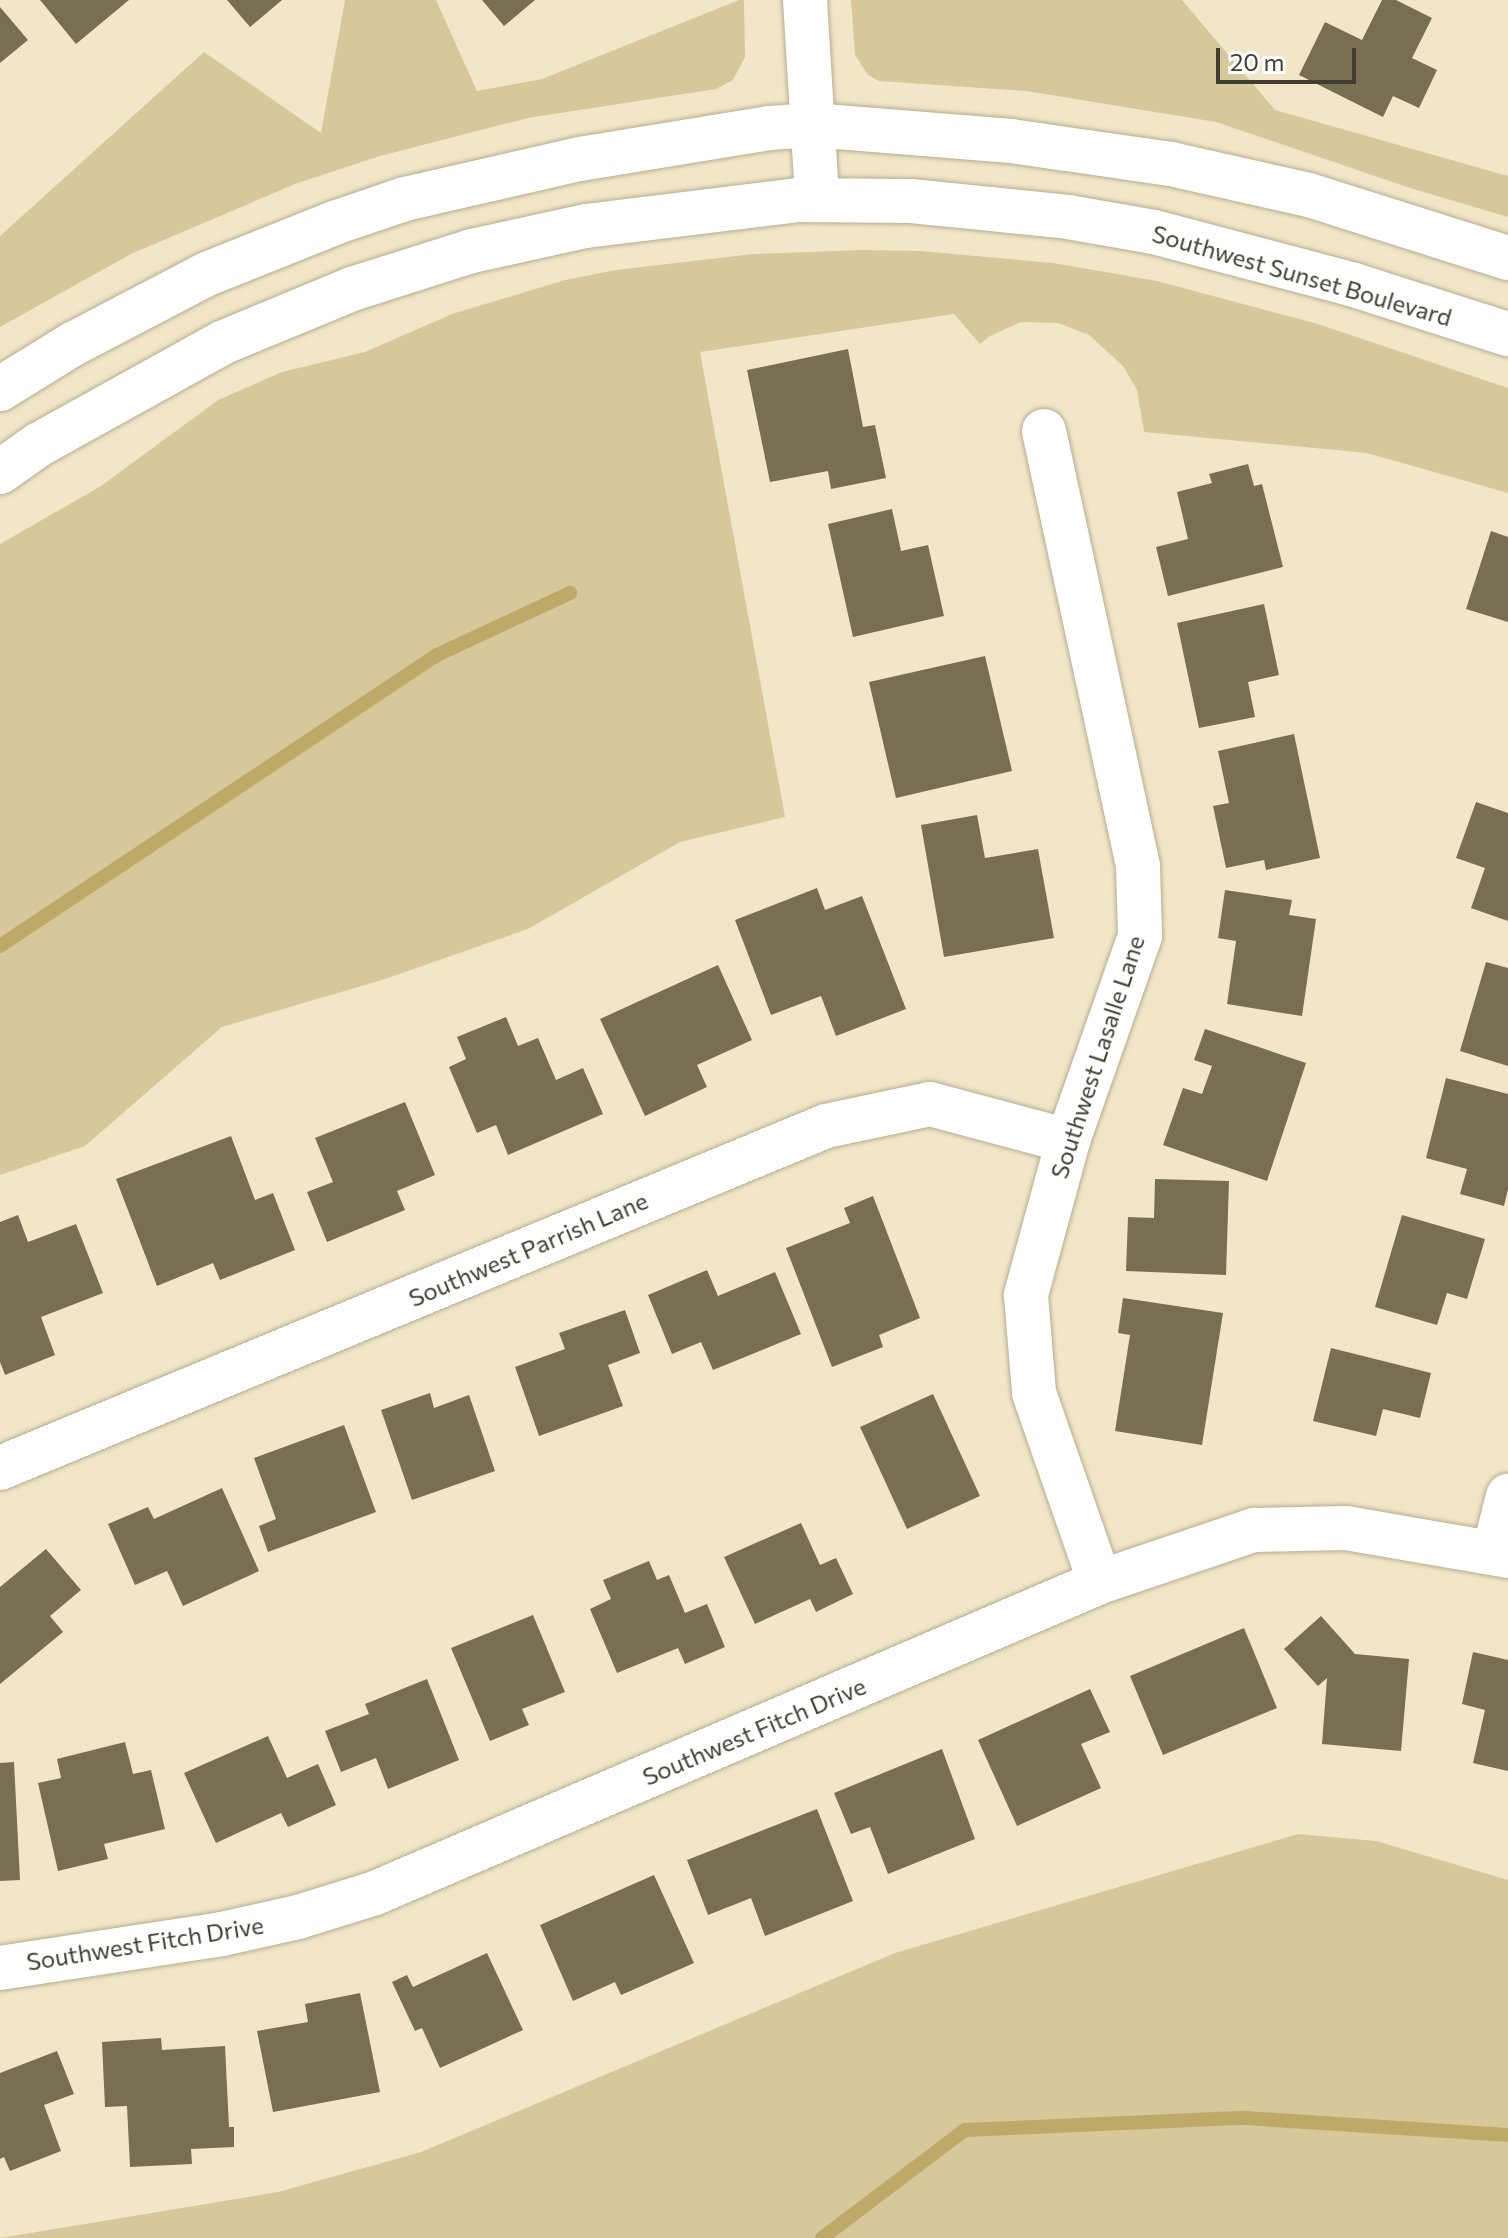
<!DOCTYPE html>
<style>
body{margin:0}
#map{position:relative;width:1508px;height:2238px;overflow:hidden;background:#f1e7c8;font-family:Commissioner,sans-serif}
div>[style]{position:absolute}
.green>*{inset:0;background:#d7c89c}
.stream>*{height:14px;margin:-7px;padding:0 7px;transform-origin:7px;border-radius:7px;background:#bfa968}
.building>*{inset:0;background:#786e52}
.roads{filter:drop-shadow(0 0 2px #b6ac8f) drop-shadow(0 0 2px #b6ac8f)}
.minor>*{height:44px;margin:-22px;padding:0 22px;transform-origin:22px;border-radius:22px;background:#fff}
.tertiary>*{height:44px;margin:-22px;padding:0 22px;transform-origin:22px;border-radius:22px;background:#fff}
.secondary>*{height:44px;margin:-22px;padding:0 22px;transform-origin:22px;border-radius:22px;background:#fff}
span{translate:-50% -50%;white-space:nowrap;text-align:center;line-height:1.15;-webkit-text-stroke:8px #fff;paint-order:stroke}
.street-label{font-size:24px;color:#403c30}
.scale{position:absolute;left:1216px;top:48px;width:140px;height:36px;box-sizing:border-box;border:4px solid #403c30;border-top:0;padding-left:10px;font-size:24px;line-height:28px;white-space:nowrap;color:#403c30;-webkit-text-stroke:6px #fff;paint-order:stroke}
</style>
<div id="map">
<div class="green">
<i style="clip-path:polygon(345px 0,436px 0,477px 91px,542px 79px,739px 0,744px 0,745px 57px,733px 80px,716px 89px,528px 118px,380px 156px,295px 184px,131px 254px,0 327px,0 236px,204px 52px,321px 133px)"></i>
<i style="clip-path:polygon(851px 0,1182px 0,1275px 110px,1508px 176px,1508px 217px,1410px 188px,1216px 122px,1026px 91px,879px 81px,868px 75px,855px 55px)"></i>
<i style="clip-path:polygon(861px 250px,921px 251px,1053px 263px,1157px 281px,1318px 324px,1508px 388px,1508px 493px,1367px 453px,1144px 432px,1137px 390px,1123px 366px,1089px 335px,1058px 323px,1021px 322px,990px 336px,980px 344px,954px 314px,700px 352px,785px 817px,680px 842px,528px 929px,382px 980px,222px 1027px,85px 1146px,0 1175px,0 544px,101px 486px,218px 400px,282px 372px,365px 352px,452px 314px,565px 280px,616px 270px,753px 254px)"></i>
<i style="clip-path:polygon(1298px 1834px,1376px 1841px,1508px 1880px,1508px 2238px,0 2238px,278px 2192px,421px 2152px,895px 1953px)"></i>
</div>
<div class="stream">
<i style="left:0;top:946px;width:525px;rotate:-33.66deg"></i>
<i style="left:437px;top:655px;width:147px;rotate:-25deg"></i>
<i style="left:822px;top:2238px;width:179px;rotate:-37.1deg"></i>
<i style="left:965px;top:2130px;width:280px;rotate:-2.5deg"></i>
<i style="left:1245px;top:2118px;width:264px;rotate:3.7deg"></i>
</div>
<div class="building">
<i style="clip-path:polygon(40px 0,129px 0,76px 44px)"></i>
<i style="clip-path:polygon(227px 0,282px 0,250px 27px)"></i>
<i style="clip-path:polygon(482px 0,535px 0,504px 26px)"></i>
<i style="clip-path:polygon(1382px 0,1396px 0,1432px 18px,1412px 58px,1437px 70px,1419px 108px,1393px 96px,1383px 117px,1299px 75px,1325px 22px,1362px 40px)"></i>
<i style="clip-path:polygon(0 7px,28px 40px,0 63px)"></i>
<i style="clip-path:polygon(848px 349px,863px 427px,875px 425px,886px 478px,831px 489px,828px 471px,770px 482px,747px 370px)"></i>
<i style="clip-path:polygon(1248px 464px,1254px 486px,1262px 484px,1283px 567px,1168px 596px,1156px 547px,1188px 539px,1177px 492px,1212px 483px,1209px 474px)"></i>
<i style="clip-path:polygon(892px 509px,901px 551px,928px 545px,944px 616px,853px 637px,828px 524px)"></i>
<i style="clip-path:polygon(1491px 531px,1508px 537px,1508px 622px,1466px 609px)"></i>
<i style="clip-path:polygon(1264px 604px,1279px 675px,1248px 682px,1255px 717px,1199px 728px,1177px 623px)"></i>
<i style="clip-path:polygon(985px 656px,1012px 771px,896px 798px,869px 682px)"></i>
<i style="clip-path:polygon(1294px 734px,1320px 858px,1266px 870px,1264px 860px,1226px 868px,1213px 806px,1229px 803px,1218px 751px)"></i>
<i style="clip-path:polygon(1476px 802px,1508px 813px,1508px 921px,1471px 908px,1485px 868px,1456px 858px)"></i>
<i style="clip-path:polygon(977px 815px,985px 858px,1038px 849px,1054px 938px,944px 957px,921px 825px)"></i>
<i style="clip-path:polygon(817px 888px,825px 910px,862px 896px,906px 1009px,836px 1036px,821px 996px,771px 1015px,735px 920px)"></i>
<i style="clip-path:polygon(1225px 890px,1292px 900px,1289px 915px,1316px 919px,1302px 1016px,1227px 1004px,1236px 941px,1218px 938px)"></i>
<i style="clip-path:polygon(1486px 962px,1508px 968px,1508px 1066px,1460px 1051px)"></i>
<i style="clip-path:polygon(718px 965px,752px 1040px,697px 1065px,707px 1087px,645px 1116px,600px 1019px)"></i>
<i style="clip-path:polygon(506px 1017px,518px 1046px,538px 1038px,556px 1080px,583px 1068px,603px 1114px,508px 1155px,496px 1125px,477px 1133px,449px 1067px,466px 1059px,457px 1037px)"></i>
<i style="clip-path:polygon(1205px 1029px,1306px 1063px,1267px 1181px,1163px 1145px,1183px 1088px,1202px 1094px,1212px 1066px,1194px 1060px)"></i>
<i style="clip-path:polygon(1446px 1078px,1508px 1094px,1508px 1189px,1504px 1206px,1460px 1194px,1467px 1169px,1426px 1158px)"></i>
<i style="clip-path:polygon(405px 1102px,435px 1175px,397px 1191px,405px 1210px,327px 1242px,307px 1192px,333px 1182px,315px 1138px)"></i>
<i style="clip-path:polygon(231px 1136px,255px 1200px,273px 1193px,295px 1250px,220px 1280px,213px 1263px,157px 1286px,116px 1179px)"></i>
<i style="clip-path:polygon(1155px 1179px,1229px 1181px,1226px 1275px,1126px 1271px,1128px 1217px,1154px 1218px)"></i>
<i style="clip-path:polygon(873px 1196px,920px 1318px,879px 1335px,883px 1347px,832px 1367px,786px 1248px,850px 1223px,844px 1208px)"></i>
<i style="clip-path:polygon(18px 1215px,28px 1242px,76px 1224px,103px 1293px,41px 1317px,55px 1355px,5px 1375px,0 1362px,0 1222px)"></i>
<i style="clip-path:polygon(1402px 1215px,1485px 1239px,1467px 1299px,1447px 1293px,1437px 1325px,1375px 1307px)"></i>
<i style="clip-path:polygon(707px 1270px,718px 1296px,775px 1272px,801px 1334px,713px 1370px,701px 1342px,672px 1354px,648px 1295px)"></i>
<i style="clip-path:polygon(1123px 1298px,1223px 1313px,1202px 1445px,1115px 1431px,1130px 1335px,1118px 1333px)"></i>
<i style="clip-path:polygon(625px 1310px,640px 1353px,608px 1365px,623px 1406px,539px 1436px,515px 1367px,565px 1349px,559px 1333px)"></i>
<i style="clip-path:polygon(1331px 1348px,1431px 1373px,1420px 1418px,1383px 1409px,1376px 1436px,1313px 1421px)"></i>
<i style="clip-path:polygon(430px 1393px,434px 1408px,469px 1395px,495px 1471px,412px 1500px,381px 1410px)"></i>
<i style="clip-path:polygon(933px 1394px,980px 1496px,907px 1529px,860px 1427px)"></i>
<i style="clip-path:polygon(344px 1425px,376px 1512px,268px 1552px,259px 1526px,276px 1519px,254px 1458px)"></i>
<i style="clip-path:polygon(222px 1488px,259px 1571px,183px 1606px,167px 1571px,135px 1585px,108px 1524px,148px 1507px,154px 1519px)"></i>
<i style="clip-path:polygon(801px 1523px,820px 1565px,836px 1558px,853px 1594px,816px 1612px,810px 1599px,755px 1624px,724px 1557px)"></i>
<i style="clip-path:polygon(46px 1549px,81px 1590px,50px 1616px,63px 1632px,0 1684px,0 1587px)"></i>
<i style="clip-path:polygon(649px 1561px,657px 1580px,669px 1575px,685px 1613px,707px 1604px,725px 1647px,685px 1664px,678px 1648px,617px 1673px,590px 1609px,611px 1599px,603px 1580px)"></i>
<i style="clip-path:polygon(533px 1615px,565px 1692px,522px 1709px,529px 1725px,490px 1741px,451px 1648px)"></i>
<i style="clip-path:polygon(1321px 1616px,1355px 1654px,1409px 1659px,1401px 1751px,1322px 1744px,1327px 1678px,1318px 1686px,1284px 1649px)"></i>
<i style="clip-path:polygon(1244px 1628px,1277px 1708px,1163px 1755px,1130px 1676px)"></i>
<i style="clip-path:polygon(1473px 1652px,1508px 1660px,1508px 1771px,1473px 1763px,1485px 1710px,1462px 1704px)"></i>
<i style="clip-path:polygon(427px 1679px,459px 1760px,388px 1789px,376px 1758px,341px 1772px,325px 1731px,369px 1714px,365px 1704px)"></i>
<i style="clip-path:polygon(1090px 1689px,1110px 1732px,1081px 1744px,1101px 1788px,1017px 1826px,978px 1740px)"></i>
<i style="clip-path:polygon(268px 1736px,287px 1778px,318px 1764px,336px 1805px,288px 1827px,281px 1813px,216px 1843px,184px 1773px)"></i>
<i style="clip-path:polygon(125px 1742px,133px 1774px,151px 1770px,165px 1829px,104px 1844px,108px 1859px,58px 1871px,38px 1783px,61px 1778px,57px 1759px)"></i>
<i style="clip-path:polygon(942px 1749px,975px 1839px,888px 1874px,870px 1827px,851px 1834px,834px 1793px)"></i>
<i style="clip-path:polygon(14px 1762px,20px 1880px,0 1881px,0 1763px)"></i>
<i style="clip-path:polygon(817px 1809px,853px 1901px,765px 1936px,751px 1898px,708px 1915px,687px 1860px)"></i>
<i style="clip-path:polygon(654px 1875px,694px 1963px,621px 1995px,615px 1982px,573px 2001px,540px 1925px)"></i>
<i style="clip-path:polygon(487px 1953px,523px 2030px,440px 2068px,422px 2028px,415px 2031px,392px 1982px,407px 1975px,413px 1987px)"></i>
<i style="clip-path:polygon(360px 1993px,380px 2092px,273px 2112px,257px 2031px,308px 2022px,305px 2004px)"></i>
<i style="clip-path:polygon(161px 2038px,162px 2050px,225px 2046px,229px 2127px,234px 2127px,234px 2147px,191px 2149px,192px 2164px,130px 2167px,127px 2106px,105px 2107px,102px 2042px)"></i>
<i style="clip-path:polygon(57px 2051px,74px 2094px,44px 2105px,61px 2151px,10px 2171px,4px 2157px,0 2159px,0 2073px)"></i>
</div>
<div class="roads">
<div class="minor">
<i style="left:1044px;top:431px;width:446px;rotate:77.8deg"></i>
<i style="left:1138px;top:867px;width:69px;rotate:88.3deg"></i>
<i style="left:1140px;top:936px;width:217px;rotate:109.4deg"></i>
<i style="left:1068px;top:1141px;width:160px;rotate:105.3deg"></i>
<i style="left:1026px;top:1295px;width:98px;rotate:85.3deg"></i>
<i style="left:1034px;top:1393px;width:200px;rotate:70.8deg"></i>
<i style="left:0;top:1468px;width:894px;rotate:-22.49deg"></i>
<i style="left:826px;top:1126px;width:106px;rotate:-11.9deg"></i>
<i style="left:930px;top:1104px;width:143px;rotate:15deg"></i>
<i style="left:1494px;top:1551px;width:57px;rotate:-75.7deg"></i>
<i style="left:0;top:1968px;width:225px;rotate:-8.7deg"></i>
<i style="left:222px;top:1934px;width:78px;rotate:-12.6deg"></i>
<i style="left:298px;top:1917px;width:81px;rotate:-17.3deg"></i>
<i style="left:375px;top:1893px;width:789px;rotate:-23.22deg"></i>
<i style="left:1100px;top:1582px;width:163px;rotate:-18.7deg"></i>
<i style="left:1254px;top:1530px;width:92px;rotate:-1.2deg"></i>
<i style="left:1346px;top:1528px;width:164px;rotate:9.8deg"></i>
</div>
<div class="tertiary">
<i style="left:805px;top:0;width:199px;rotate:86.5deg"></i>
</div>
<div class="secondary">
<i style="left:0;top:389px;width:86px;rotate:-31.7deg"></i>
<i style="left:73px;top:344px;width:151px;rotate:-27.6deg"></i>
<i style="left:207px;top:274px;width:140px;rotate:-21.8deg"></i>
<i style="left:337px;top:222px;width:72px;rotate:-18.7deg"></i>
<i style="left:405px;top:199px;width:180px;rotate:-12.9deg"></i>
<i style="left:580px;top:159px;width:192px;rotate:-9.3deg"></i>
<i style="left:769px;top:128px;width:43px;rotate:-4deg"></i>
<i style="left:812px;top:125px;width:200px;rotate:4.6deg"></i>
<i style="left:1011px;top:141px;width:162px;rotate:8.2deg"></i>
<i style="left:1171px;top:164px;width:141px;rotate:12.7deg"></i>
<i style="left:1309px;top:195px;width:209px;rotate:17.6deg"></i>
<i style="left:0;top:472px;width:47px;rotate:-35.4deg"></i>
<i style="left:38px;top:445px;width:213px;rotate:-29deg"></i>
<i style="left:224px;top:342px;width:139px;rotate:-22.5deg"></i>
<i style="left:352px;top:289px;width:126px;rotate:-17.6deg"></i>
<i style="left:472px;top:251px;width:117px;rotate:-12.4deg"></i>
<i style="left:586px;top:226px;width:213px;rotate:-7deg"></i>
<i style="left:797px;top:200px;width:114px;rotate:0.5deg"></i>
<i style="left:911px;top:201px;width:158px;rotate:5.8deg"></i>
<i style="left:1068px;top:217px;width:87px;rotate:9.9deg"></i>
<i style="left:1154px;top:232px;width:207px;rotate:14.8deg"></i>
<i style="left:1354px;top:285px;width:162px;rotate:17.7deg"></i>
</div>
</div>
<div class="street-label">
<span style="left:1302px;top:275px;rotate:16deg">Southwest Sunset Boulevard</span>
<span style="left:1097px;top:1057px;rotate:-72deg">Southwest Lasalle Lane</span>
<span style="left:528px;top:1249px;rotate:-23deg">Southwest Parrish Lane</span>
<span style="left:754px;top:1731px;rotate:-23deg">Southwest Fitch Drive</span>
<span style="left:145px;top:1943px;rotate:-9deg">Southwest Fitch Drive</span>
</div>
<div class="scale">20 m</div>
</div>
